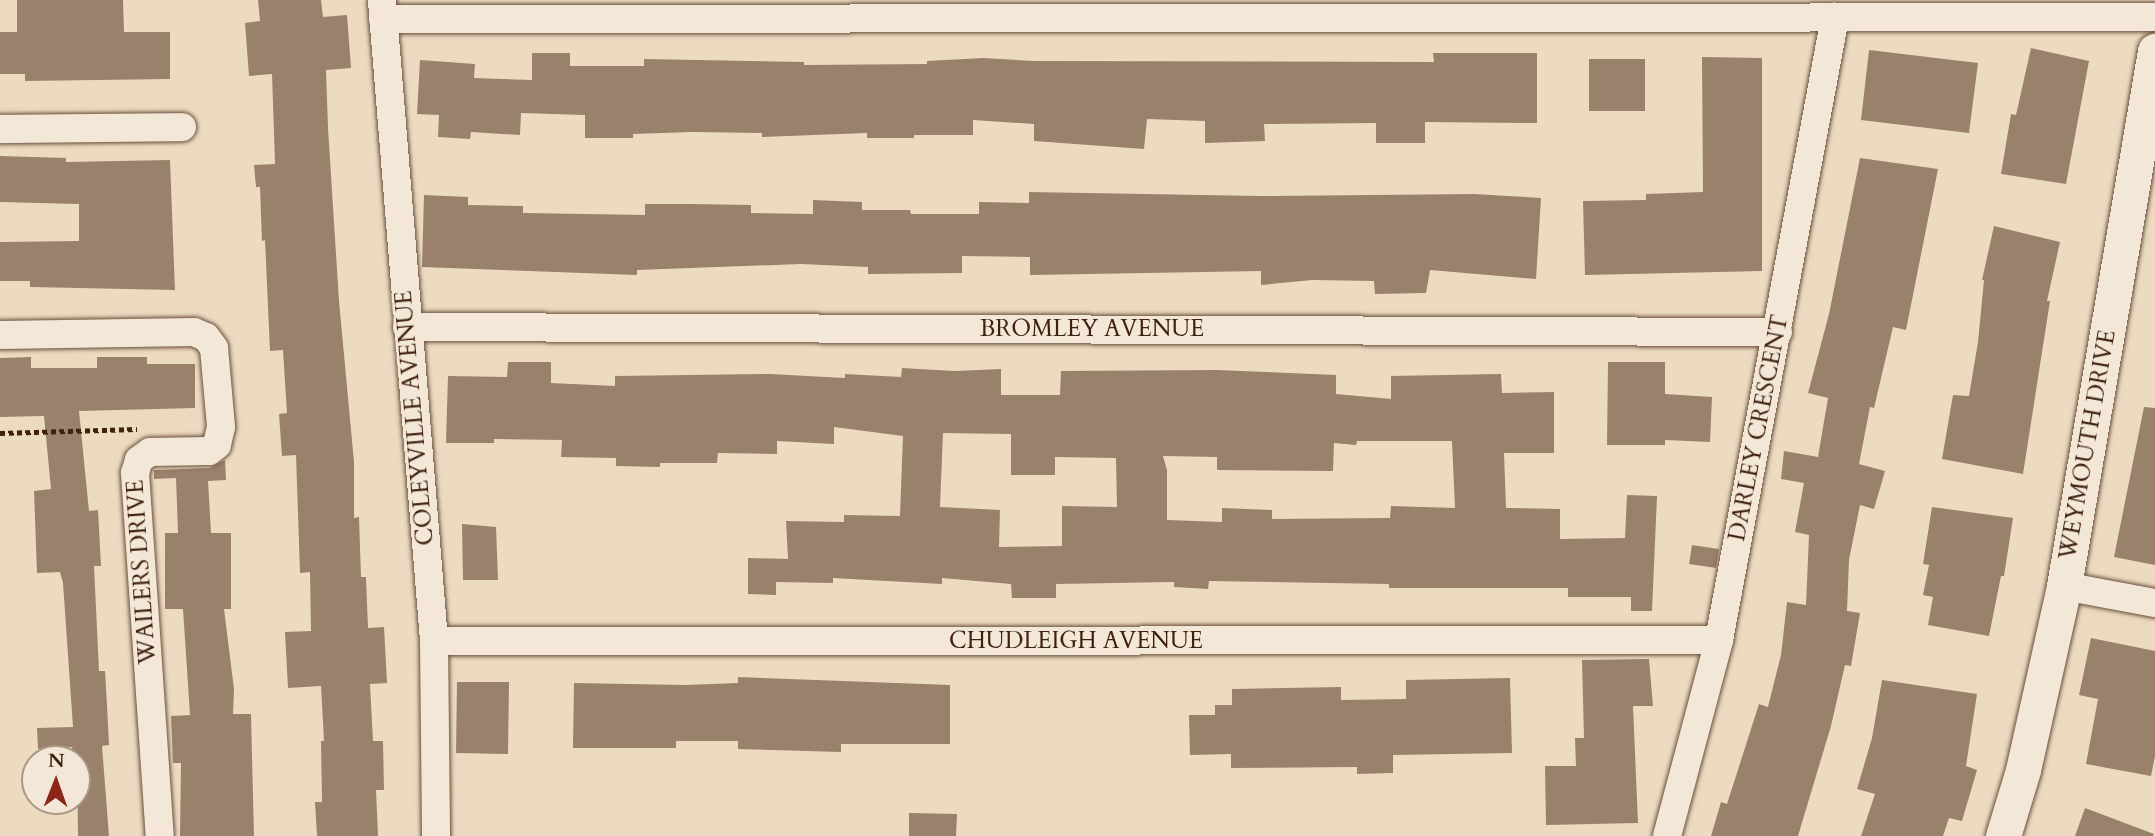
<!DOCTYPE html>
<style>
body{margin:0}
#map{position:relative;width:2155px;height:836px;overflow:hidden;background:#eddbc1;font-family:Cardo,serif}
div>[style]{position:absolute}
.building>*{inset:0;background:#9a816b}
.path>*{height:4.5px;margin-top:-2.25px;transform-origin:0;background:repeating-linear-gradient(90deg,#40200e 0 5px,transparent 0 8.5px)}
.roads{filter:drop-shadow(0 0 2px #6b4f3b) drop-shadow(0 0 2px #6b4f3b)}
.minor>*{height:28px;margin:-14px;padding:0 14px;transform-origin:14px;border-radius:14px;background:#f3e8d7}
.tertiary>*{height:35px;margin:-17.5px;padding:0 17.5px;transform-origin:17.5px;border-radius:17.5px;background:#f3e8d7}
span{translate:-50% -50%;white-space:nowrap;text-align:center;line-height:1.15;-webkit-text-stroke:5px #f3e8d7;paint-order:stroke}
.street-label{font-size:23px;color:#40200e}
.north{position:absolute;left:21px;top:745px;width:70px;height:70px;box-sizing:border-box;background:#f3e8d7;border:2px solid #ab9887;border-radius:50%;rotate:1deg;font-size:19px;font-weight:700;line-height:28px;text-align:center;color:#40200e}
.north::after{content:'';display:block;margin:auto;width:24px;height:32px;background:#8f2418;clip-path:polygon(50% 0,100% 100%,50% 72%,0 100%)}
</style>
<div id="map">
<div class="building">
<i style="clip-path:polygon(17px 0,123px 0,124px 32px,170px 32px,170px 79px,25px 81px,25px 74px,0 74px,0 32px,17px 32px)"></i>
<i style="clip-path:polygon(258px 0,321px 0,323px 17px,347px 15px,351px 68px,326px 70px,328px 128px,339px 301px,354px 462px,354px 518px,359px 517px,361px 577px,366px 577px,368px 628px,384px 627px,387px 683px,370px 684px,373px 741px,383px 741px,384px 790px,376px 790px,378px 836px,317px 836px,315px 802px,322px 802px,321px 741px,324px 741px,321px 686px,288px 688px,285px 632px,311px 631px,310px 572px,300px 573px,296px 455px,282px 456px,279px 414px,287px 413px,283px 350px,270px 351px,265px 240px,262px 241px,260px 187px,256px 187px,254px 165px,275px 164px,272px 74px,249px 76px,245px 23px,260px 21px)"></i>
<i style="clip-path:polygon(2031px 48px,2089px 61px,2066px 184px,2001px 174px,2011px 114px,2016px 115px)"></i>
<i style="clip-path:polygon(1869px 50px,1978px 63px,1969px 133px,1861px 120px)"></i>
<i style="clip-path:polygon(532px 53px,570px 53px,570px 66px,644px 66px,644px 59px,804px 62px,804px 65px,927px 64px,927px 61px,983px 58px,1034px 61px,1434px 62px,1433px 53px,1537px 53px,1537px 123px,1425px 122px,1425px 143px,1376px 143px,1376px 123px,1264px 124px,1265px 141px,1205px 143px,1205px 121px,1147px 119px,1144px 149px,1034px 141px,1034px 124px,973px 120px,973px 135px,914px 135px,914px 138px,867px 138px,867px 133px,762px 137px,762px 133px,693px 132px,633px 134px,633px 138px,585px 138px,585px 115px,521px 113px,520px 135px,471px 132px,470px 139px,438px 137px,439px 115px,417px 114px,420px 60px,475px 64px,474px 78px,532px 80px)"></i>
<i style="clip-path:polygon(1702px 57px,1762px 58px,1762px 271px,1585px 275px,1583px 201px,1646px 200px,1646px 194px,1703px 192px)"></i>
<i style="clip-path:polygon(1589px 59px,1645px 59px,1645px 111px,1589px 111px)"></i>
<i style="clip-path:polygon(0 156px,66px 158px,66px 162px,170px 160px,175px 290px,30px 287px,30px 281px,0 281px,0 242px,79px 241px,79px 204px,0 202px)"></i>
<i style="clip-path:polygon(1860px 158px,1938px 169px,1906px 330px,1893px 327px,1874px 408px,1870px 407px,1859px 464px,1885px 471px,1874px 509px,1860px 505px,1849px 560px,1847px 611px,1860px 613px,1851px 666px,1845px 665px,1831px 726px,1798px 836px,1711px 836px,1721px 802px,1727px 804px,1759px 704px,1768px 707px,1781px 655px,1787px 602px,1806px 605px,1809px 535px,1795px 532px,1804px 483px,1781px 479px,1784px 451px,1818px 457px,1828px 398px,1808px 393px,1829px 314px)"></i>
<i style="clip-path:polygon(1029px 192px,1261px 196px,1474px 194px,1541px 198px,1536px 279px,1430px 270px,1426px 293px,1375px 294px,1374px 281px,1312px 280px,1261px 285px,1261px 271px,1030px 275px,1030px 257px,962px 256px,962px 273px,868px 274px,868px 267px,801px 264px,637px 270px,637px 275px,422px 267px,424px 195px,468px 197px,468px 205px,523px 206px,523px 213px,645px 215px,645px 204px,690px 204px,751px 205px,751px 213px,813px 214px,813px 200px,862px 202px,862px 210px,910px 210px,911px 214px,979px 214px,979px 202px,1029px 203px)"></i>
<i style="clip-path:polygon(1994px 226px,2060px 242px,2047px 301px,2050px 301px,2023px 474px,1942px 459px,1953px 395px,1969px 396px,1978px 342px,1984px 280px,1982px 280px)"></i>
<i style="clip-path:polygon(31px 357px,31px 368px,97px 368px,97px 357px,147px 357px,147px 364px,195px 364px,195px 408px,79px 411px,89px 511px,98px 510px,101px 566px,94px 566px,99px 671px,105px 671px,107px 705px,109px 745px,102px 746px,109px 836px,78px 836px,77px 759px,73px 759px,72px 747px,38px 749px,37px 728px,73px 727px,63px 583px,60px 572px,37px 573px,34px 491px,51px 489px,44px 416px,0 417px,0 358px)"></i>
<i style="clip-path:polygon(evenodd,508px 362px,551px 362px,551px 383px,615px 386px,615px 376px,770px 374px,845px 378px,845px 374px,901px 377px,902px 368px,955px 371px,1001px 369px,1001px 395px,1060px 395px,1061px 371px,1217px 370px,1336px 375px,1336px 394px,1391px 399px,1391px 376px,1501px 374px,1502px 393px,1554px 392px,1554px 453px,1504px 453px,1506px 508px,1560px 509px,1560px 539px,1625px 538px,1627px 495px,1657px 496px,1652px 611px,1631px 611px,1631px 597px,1568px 597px,1568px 588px,1389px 588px,1389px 584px,1209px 581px,1208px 589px,1174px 587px,1174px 582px,1056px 584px,1056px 598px,1012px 598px,1011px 584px,942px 578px,942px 584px,833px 578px,833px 583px,776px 582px,776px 595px,748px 594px,748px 558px,788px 559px,786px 521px,844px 522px,844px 515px,900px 516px,903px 436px,834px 427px,834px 444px,777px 441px,777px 454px,718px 453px,717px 463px,660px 463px,660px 467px,616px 466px,616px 458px,561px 457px,562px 440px,494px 439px,494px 443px,446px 443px,448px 376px,507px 377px,508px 362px,943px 433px,1011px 434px,1011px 475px,1055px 475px,1055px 457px,1116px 458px,1117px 507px,1062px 506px,1062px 546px,999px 547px,1000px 510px,940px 507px,943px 433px,508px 362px,1357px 441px,1452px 441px,1455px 508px,1391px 506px,1390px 518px,1272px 519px,1272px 510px,1222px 508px,1222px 522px,1167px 520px,1167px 470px,1163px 456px,1217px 457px,1217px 470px,1333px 471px,1334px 443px,1356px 445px,1357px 441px)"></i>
<i style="clip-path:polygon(1608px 362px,1665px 362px,1665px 394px,1712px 397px,1710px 442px,1665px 440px,1665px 445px,1607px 445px)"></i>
<i style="clip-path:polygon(2144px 407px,2155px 408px,2155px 565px,2114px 557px)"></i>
<i style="clip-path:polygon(225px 460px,226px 480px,208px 481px,211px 533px,231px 533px,231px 609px,224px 609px,234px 689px,233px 714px,251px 714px,254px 836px,180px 836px,181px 763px,173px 763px,171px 716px,190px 715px,183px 609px,165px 609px,165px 533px,178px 533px,176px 478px,154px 479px,154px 470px,209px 468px)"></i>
<i style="clip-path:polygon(1932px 507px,2013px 518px,2004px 576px,2001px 576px,1989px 636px,1928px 625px,1933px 597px,1923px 595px,1929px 565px,1923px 564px)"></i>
<i style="clip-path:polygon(462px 524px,496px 527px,498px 580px,463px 580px)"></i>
<i style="clip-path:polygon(1692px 545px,1719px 549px,1716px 568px,1689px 564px)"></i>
<i style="clip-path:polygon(2091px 638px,2155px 651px,2155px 756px,2151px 776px,2086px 764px,2098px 699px,2079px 695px)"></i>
<i style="clip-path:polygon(1649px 659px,1653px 706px,1633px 706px,1638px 823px,1546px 825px,1545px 766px,1576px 766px,1575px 738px,1584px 738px,1582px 660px)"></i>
<i style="clip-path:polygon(738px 677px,950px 685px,950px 744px,841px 744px,841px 752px,738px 749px,738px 741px,676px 741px,676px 748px,573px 748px,574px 683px,685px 685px,738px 683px)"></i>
<i style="clip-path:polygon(1510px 678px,1512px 753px,1393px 755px,1393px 773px,1357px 774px,1357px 767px,1231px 768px,1231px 754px,1190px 755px,1189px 715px,1215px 715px,1215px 705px,1232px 705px,1232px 689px,1341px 687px,1341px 700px,1406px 699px,1406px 680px)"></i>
<i style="clip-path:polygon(1882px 680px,1977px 694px,1966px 766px,1977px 770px,1962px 821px,1949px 818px,1943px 836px,1861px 836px,1875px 794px,1857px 789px,1872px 738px)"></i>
<i style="clip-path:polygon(457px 682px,509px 682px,508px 754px,456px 753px)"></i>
<i style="clip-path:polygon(2085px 808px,2154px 834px,2153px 836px,2075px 836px)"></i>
<i style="clip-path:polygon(909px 813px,957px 814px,956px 836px,909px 836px)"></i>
</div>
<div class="path">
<i style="left:0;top:433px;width:137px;rotate:-1.7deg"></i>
</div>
<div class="roads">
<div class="minor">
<i style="left:382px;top:1px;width:642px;rotate:85.35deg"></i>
<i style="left:434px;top:641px;width:195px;rotate:89.4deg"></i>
<i style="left:383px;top:19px;width:1772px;rotate:-0.06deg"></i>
<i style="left:0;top:129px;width:182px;rotate:-0.6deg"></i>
<i style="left:407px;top:327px;width:1371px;rotate:0.21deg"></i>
<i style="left:0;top:335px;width:194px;rotate:-0.9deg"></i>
<i style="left:194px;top:332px;width:13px;rotate:23deg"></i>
<i style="left:206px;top:337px;width:14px;rotate:54deg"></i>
<i style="left:214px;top:348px;width:79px;rotate:84.9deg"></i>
<i style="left:221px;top:427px;width:18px;rotate:103deg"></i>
<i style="left:217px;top:445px;width:10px;rotate:143deg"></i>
<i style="left:209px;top:451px;width:59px;rotate:179deg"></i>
<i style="left:150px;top:452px;width:14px;rotate:144deg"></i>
<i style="left:139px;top:460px;width:14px;rotate:107deg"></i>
<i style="left:135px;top:473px;width:364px;rotate:86.1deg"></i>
<i style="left:2064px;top:586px;width:93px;rotate:10.6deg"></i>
<i style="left:434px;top:641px;width:1285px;rotate:-0.04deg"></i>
<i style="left:1667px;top:836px;width:203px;rotate:-75.1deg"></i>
<i style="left:1719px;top:640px;width:634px;rotate:-79.45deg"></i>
</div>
<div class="tertiary">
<i style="left:2003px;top:836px;width:69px;rotate:-73.1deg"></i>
<i style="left:2023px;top:770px;width:189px;rotate:-77.4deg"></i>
<i style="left:2064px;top:586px;width:543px;rotate:-80.35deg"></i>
</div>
</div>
<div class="street-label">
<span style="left:1092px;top:329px">BROMLEY AVENUE</span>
<span style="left:415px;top:418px;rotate:-95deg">COLEYVILLE AVENUE</span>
<span style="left:1759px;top:428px;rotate:-79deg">DARLEY CRESCENT</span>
<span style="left:2088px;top:445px;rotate:-80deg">WEYMOUTH DRIVE</span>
<span style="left:142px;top:572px;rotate:-94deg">WAILERS DRIVE</span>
<span style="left:1076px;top:641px">CHUDLEIGH AVENUE</span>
</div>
<div class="north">N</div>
</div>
